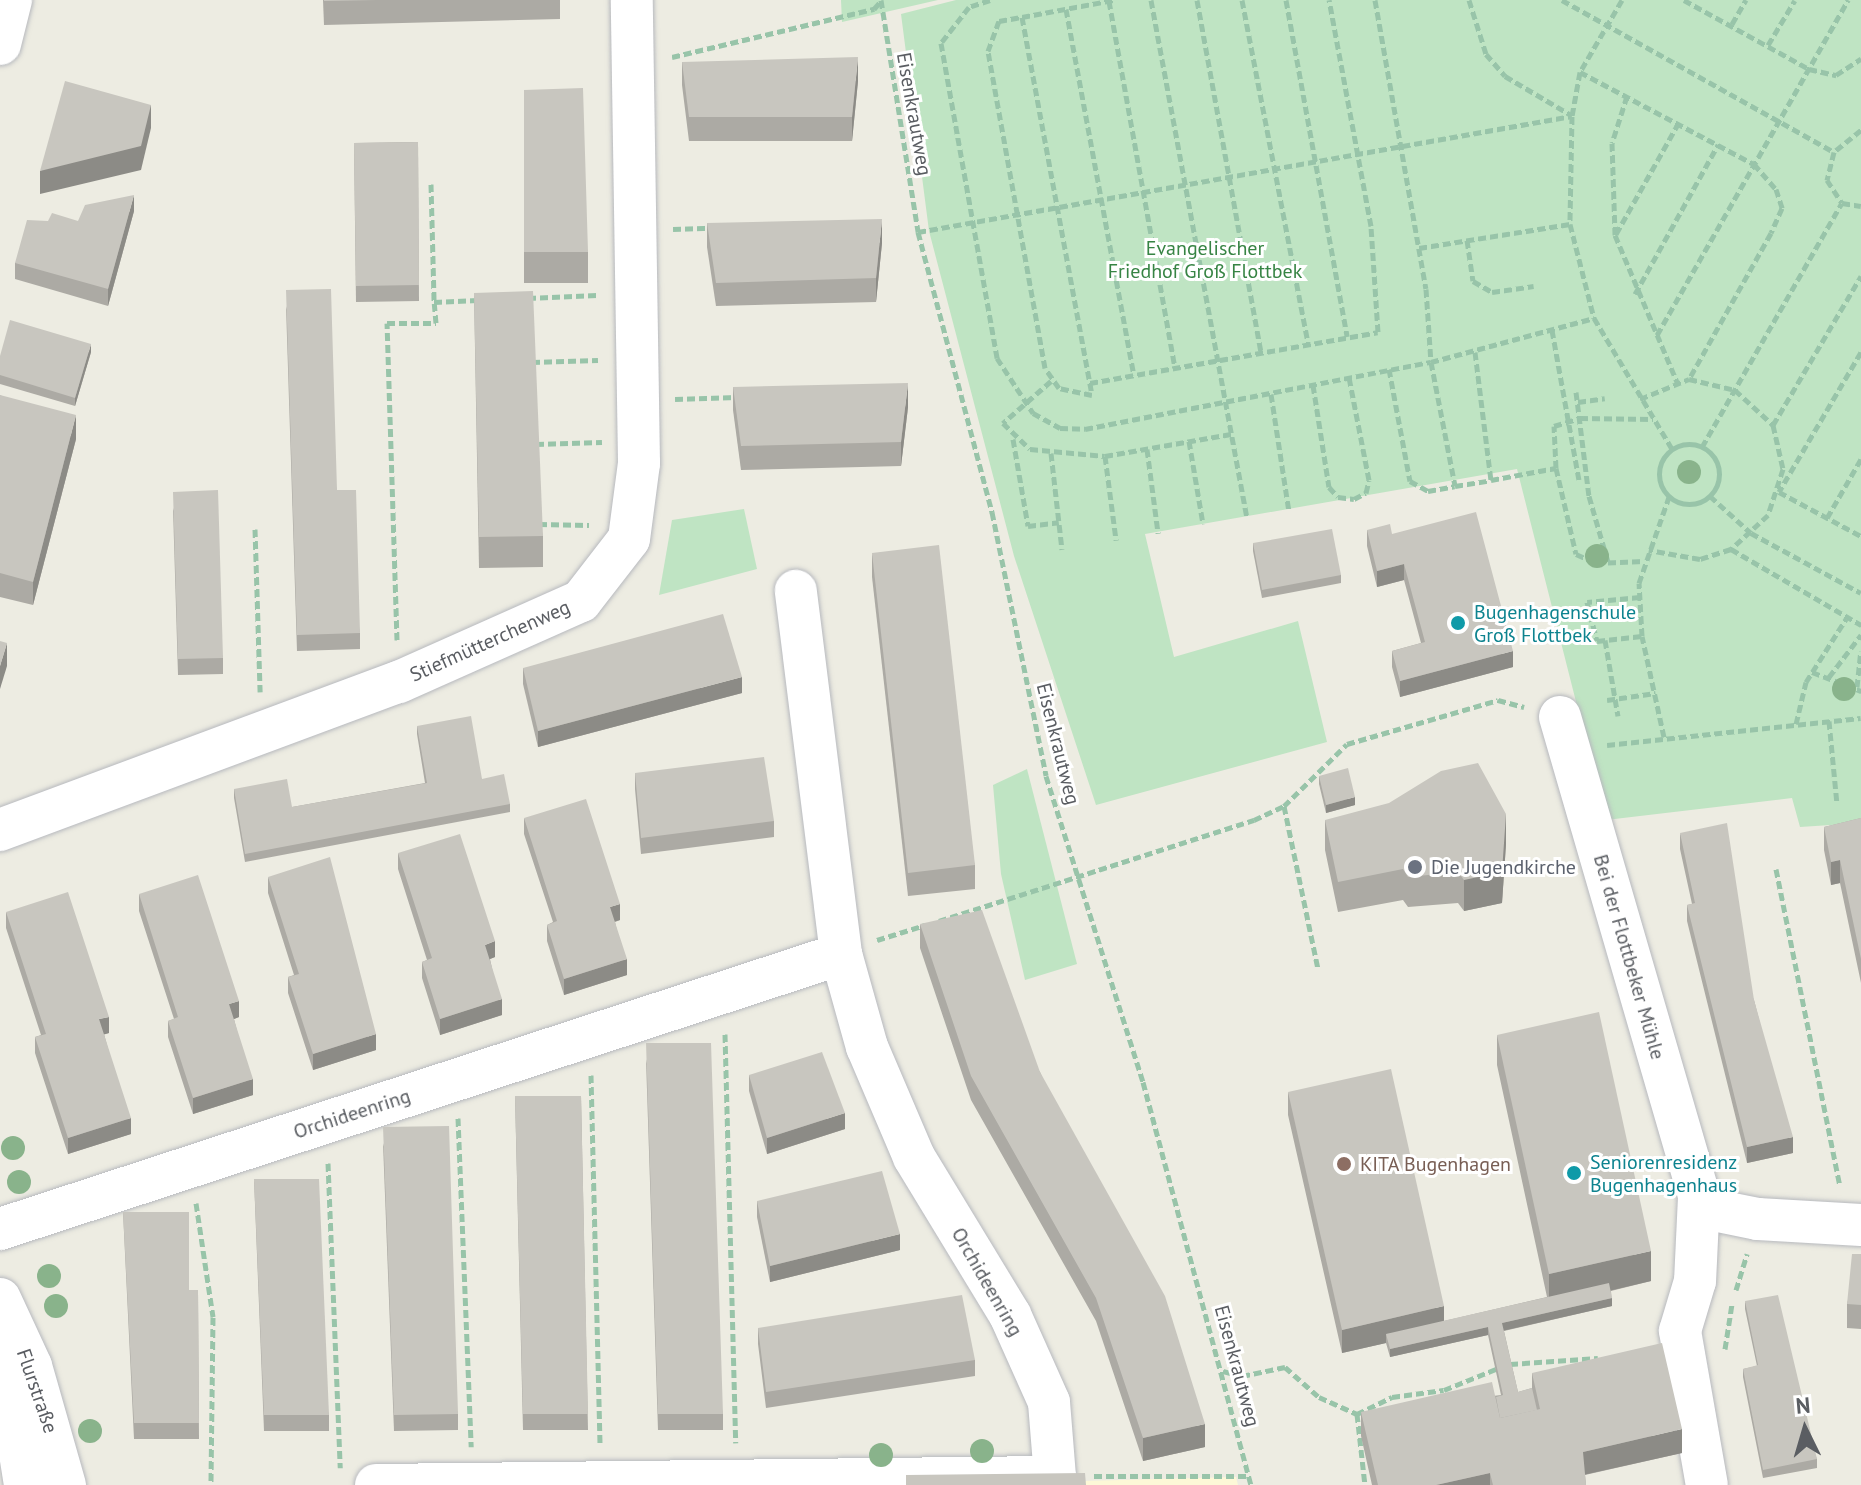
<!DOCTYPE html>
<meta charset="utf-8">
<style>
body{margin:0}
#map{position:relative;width:1861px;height:1485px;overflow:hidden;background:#edece2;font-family:"PT Sans",sans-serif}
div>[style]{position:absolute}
.commercial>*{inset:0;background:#fdf8d7}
.green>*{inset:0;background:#bfe4c3}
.path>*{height:5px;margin-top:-2.5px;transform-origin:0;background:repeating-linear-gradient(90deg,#98c4a9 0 8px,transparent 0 12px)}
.path>.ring{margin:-2.5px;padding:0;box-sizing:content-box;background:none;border:5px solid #98c4a9;border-radius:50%}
.roads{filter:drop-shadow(0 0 2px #b7b9be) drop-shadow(0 0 2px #b7b9be)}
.minor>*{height:42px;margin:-21px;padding:0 21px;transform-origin:21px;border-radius:21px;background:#fff}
.trees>*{width:24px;height:24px;margin:-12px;border-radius:50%;background:#89b38b}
.wall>*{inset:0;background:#acaaa4}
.shaded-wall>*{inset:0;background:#8c8b86}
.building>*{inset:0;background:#c8c6bf}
.dots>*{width:22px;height:22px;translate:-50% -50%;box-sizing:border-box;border:4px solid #fff;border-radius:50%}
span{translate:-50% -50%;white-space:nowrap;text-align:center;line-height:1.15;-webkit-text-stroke:6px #fff;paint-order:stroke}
.street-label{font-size:20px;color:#5a5d62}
.park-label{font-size:20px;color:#378444}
.culture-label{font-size:20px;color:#0d838f}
.left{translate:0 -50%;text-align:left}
.worship-label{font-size:20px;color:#5b616d}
.education-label{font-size:20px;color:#785e54}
.north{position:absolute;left:1765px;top:1389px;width:80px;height:80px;-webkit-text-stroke:6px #fff;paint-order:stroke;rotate:355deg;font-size:22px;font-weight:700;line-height:32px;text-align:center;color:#5a5d62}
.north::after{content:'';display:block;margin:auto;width:28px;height:36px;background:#5a5d62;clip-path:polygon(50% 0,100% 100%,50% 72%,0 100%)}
</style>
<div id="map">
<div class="commercial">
<i style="clip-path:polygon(1236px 1477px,1238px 1485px,930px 1485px)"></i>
</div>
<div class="green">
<i style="clip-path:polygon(841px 0,938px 0,842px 22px)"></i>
<i style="clip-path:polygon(956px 0,1861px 0,1861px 823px,1800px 827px,1792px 798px,1606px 820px,1517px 469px,1145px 534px,1174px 657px,1298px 621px,1327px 742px,1096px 805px,1014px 556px,929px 231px,901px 14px)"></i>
<i style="clip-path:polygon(744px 509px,757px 569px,659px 595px,672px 520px)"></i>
<i style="clip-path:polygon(1027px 769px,1077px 964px,1025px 980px,1001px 874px,993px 785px)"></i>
</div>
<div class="path">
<i style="left:881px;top:0;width:235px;rotate:80.9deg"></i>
<i style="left:918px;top:232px;width:290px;rotate:75.2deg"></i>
<i style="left:992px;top:512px;width:269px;rotate:78.4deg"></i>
<i style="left:1046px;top:776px;width:321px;rotate:72.4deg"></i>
<i style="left:1143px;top:1082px;width:417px;rotate:75deg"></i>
<i style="left:990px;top:0;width:22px;rotate:162deg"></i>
<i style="left:969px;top:7px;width:46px;rotate:127.9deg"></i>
<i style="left:941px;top:43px;width:320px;rotate:79.9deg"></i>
<i style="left:997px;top:358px;width:66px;rotate:56.8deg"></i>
<i style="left:1033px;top:413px;width:31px;rotate:29deg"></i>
<i style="left:1060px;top:428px;width:25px;rotate:2deg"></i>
<i style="left:1085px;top:429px;width:352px;rotate:-11deg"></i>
<i style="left:1431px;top:362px;width:126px;rotate:79deg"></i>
<i style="left:1455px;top:486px;width:36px;rotate:-9deg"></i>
<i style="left:1151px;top:0;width:527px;rotate:79.5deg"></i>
<i style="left:1197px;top:0;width:358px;rotate:79.7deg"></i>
<i style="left:1242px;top:0;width:350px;rotate:79.1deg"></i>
<i style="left:1286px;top:0;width:342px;rotate:79.7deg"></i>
<i style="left:1375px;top:0;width:293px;rotate:80deg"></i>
<i style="left:1426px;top:289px;width:73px;rotate:86.1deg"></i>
<i style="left:1431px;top:362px;width:169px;rotate:-15.1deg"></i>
<i style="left:1469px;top:0;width:57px;rotate:72.5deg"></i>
<i style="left:1486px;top:54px;width:29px;rotate:49deg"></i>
<i style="left:1505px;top:76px;width:77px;rotate:30.6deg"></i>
<i style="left:1562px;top:0;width:312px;rotate:29.2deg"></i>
<i style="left:1622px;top:0;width:83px;rotate:120.3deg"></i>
<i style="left:1580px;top:72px;width:45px;rotate:100.3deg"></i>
<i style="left:1572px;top:116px;width:108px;rotate:91.1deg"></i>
<i style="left:1570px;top:224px;width:97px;rotate:75.7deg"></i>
<i style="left:1594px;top:318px;width:152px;rotate:59.2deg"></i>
<i style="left:1684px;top:0;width:143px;rotate:28.9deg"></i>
<i style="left:1809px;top:69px;width:28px;rotate:13deg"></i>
<i style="left:1836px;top:75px;width:30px;rotate:-33deg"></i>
<i style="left:1109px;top:1px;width:373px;rotate:79.8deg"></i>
<i style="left:1066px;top:9px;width:372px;rotate:79.5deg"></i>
<i style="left:1022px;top:17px;width:384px;rotate:79.5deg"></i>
<i style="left:1092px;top:395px;width:34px;rotate:-168deg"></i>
<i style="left:1059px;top:388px;width:24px;rotate:-125deg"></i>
<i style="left:1045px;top:368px;width:322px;rotate:-100.2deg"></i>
<i style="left:988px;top:51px;width:32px;rotate:-70deg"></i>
<i style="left:999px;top:21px;width:23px;rotate:-10deg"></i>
<i style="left:1022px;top:17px;width:94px;rotate:-10.5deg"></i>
<i style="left:1732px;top:24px;width:28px;rotate:-60deg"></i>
<i style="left:1768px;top:45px;width:52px;rotate:-59deg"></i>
<i style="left:672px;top:57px;width:208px;rotate:-13.4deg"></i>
<i style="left:874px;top:9px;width:11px;rotate:-49deg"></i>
<i style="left:1580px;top:72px;width:197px;rotate:27.9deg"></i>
<i style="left:1754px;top:164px;width:33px;rotate:49deg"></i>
<i style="left:1776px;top:189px;width:20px;rotate:72deg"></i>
<i style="left:1782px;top:208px;width:27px;rotate:114deg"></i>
<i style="left:1771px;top:233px;width:167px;rotate:119.3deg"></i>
<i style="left:1627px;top:96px;width:49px;rotate:107.7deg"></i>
<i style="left:1612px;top:143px;width:92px;rotate:88.1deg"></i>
<i style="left:1615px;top:235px;width:160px;rotate:67.1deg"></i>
<i style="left:1861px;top:130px;width:35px;rotate:141deg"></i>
<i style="left:1834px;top:152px;width:29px;rotate:104deg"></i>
<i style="left:1827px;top:180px;width:27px;rotate:57deg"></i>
<i style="left:1842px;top:203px;width:19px;rotate:9deg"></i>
<i style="left:431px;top:184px;width:118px;rotate:88.5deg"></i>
<i style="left:673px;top:229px;width:38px;rotate:-2deg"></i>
<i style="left:918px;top:232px;width:664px;rotate:-10.06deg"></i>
<i style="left:1616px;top:234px;width:126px;rotate:-60.6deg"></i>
<i style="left:1467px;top:240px;width:41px;rotate:81.7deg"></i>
<i style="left:1473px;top:281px;width:22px;rotate:30deg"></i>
<i style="left:1492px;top:292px;width:42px;rotate:-8.1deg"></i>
<i style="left:1419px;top:248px;width:153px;rotate:-9deg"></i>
<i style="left:1635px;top:294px;width:171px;rotate:-60.9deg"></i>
<i style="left:528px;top:298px;width:69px;rotate:-2.5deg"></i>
<i style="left:1552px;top:330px;width:152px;rotate:79.8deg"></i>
<i style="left:1657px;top:335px;width:386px;rotate:-60.3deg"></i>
<i style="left:1475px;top:352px;width:129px;rotate:82.9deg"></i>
<i style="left:1491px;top:480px;width:66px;rotate:-10.5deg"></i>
<i style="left:1556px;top:468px;width:42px;rotate:-92.7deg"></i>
<i style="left:1554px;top:426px;width:27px;rotate:-17deg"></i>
<i style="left:1580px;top:418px;width:73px;rotate:0.8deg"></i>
<i style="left:1861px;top:352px;width:162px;rotate:120.4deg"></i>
<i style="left:1779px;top:492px;width:93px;rotate:28.2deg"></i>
<i style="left:532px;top:362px;width:66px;rotate:-1.7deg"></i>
<i style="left:1389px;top:369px;width:114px;rotate:79.4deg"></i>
<i style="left:1410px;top:481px;width:21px;rotate:29deg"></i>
<i style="left:1428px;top:491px;width:27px;rotate:-10deg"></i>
<i style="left:1051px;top:381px;width:64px;rotate:138.8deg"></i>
<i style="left:1003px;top:423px;width:37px;rotate:44deg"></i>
<i style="left:1030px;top:449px;width:75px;rotate:5.3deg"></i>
<i style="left:1105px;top:456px;width:128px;rotate:-9.9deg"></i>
<i style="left:1090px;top:383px;width:292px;rotate:-10deg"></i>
<i style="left:1378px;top:332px;width:106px;rotate:-93.8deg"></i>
<i style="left:1371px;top:226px;width:230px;rotate:-100.5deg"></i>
<i style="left:1313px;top:385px;width:103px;rotate:81.1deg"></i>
<i style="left:1329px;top:487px;width:13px;rotate:48deg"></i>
<i style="left:1338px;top:497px;width:16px;rotate:7deg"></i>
<i style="left:1354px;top:499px;width:13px;rotate:-27deg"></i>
<i style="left:1366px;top:493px;width:13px;rotate:-77deg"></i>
<i style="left:1369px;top:480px;width:105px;rotate:-101deg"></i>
<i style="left:1576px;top:392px;width:105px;rotate:82.9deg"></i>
<i style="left:1589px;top:496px;width:69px;rotate:73.9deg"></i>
<i style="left:1271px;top:394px;width:118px;rotate:81.3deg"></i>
<i style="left:675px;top:399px;width:62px;rotate:-1.8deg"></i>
<i style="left:1640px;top:399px;width:53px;rotate:-22.2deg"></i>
<i style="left:1689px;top:379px;width:47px;rotate:13.4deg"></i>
<i style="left:1735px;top:390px;width:52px;rotate:42.6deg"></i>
<i style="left:1773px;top:425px;width:45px;rotate:77.2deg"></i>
<i style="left:1783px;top:469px;width:48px;rotate:108.1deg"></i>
<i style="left:1768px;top:515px;width:50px;rotate:137.4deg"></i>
<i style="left:1731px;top:549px;width:33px;rotate:162deg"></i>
<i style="left:1700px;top:559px;width:52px;rotate:-170deg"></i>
<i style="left:1578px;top:402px;width:27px;rotate:-8deg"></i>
<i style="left:1773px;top:425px;width:173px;rotate:-59.4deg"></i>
<i style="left:1013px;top:439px;width:88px;rotate:80.2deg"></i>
<i style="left:1028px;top:526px;width:31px;rotate:-7deg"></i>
<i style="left:1189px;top:441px;width:84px;rotate:80.4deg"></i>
<i style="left:536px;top:444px;width:66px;rotate:-1.7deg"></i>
<i class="ring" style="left:1659px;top:444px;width:55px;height:55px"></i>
<i style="left:1702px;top:447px;width:281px;rotate:-60.2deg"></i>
<i style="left:1147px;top:449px;width:85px;rotate:82.5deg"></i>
<i style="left:1051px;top:453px;width:97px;rotate:83.5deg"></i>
<i style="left:1105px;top:456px;width:85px;rotate:82.5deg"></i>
<i style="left:1556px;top:468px;width:88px;rotate:76.9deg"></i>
<i style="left:1576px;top:554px;width:22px;rotate:24deg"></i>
<i style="left:1596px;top:563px;width:48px;rotate:-2.4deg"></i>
<i style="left:1710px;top:496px;width:55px;rotate:42.1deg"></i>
<i style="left:1751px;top:533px;width:125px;rotate:28.6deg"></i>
<i style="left:1827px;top:518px;width:68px;rotate:-60deg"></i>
<i style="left:539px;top:524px;width:50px;rotate:1.1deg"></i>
<i style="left:255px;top:529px;width:163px;rotate:88.2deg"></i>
<i style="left:1731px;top:549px;width:151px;rotate:30.3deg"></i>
<i style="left:1640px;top:597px;width:53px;rotate:174.6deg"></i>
<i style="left:1587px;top:602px;width:40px;rotate:75.6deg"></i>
<i style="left:1597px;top:641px;width:45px;rotate:-6.3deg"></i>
<i style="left:397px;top:640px;width:317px;rotate:-91.8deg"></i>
<i style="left:387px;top:323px;width:49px"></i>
<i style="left:436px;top:323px;width:21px;rotate:-95deg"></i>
<i style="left:434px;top:302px;width:44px;rotate:-2.6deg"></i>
<i style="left:1605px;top:640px;width:77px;rotate:80.3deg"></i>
<i style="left:1812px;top:672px;width:53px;rotate:21.2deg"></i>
<i style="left:1829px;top:677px;width:53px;rotate:-52.7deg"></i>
<i style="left:1857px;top:687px;width:36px;rotate:-84deg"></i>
<i style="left:1607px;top:700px;width:49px;rotate:-8.3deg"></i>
<i style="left:1829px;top:721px;width:83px;rotate:84.5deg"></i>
<i style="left:1796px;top:724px;width:43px;rotate:-76.6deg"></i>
<i style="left:1806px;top:682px;width:75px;rotate:-57.6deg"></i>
<i style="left:1664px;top:737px;width:103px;rotate:-102.3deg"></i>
<i style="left:1642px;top:636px;width:53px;rotate:-93.2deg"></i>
<i style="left:1639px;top:583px;width:91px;rotate:-70.8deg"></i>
<i style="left:1607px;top:745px;width:255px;rotate:-6.1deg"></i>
<i style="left:1284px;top:806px;width:167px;rotate:78.2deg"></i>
<i style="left:1776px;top:869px;width:323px;rotate:78.6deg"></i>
<i style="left:939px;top:921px;width:331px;rotate:-17.8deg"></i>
<i style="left:1254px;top:820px;width:33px;rotate:-25deg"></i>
<i style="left:1284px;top:806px;width:88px;rotate:-44.5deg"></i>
<i style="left:1347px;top:744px;width:157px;rotate:-16.2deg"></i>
<i style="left:1498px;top:700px;width:27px;rotate:15deg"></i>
<i style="left:877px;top:940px;width:50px;rotate:-17.4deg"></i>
<i style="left:725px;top:1034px;width:409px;rotate:88.5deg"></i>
<i style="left:591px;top:1075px;width:370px;rotate:88.6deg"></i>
<i style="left:458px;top:1118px;width:329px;rotate:87.7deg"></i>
<i style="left:328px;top:1163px;width:305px;rotate:87.7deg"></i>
<i style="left:196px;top:1203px;width:115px;rotate:81.5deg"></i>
<i style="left:213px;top:1317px;width:168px;rotate:90.7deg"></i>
<i style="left:1736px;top:1290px;width:38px;rotate:-73deg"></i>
<i style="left:1725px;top:1349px;width:46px;rotate:-81.2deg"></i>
<i style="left:1510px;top:1364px;width:88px;rotate:-3.9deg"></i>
<i style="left:1223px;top:1371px;width:20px;rotate:15deg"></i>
<i style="left:1242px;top:1376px;width:44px;rotate:-11.8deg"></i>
<i style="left:1285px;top:1367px;width:45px;rotate:41.4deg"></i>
<i style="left:1319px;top:1397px;width:42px;rotate:24.1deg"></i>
<i style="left:1357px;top:1414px;width:39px;rotate:-26deg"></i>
<i style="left:1392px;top:1397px;width:52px;rotate:-7.7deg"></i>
<i style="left:1444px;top:1390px;width:56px;rotate:-22deg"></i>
<i style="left:1357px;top:1414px;width:71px;rotate:83.6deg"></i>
<i style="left:1094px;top:1476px;width:155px"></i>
</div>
<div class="roads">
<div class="minor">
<i style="left:0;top:44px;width:45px;rotate:-76deg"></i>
<i style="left:1560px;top:717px;width:500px;rotate:73.8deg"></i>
<i style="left:1699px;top:1197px;width:84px;rotate:92.7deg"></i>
<i style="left:1695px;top:1281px;width:52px;rotate:106.7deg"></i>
<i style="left:1680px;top:1331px;width:156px;rotate:80.1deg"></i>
<i style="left:0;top:830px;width:426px;rotate:-20.4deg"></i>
<i style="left:399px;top:682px;width:199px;rotate:-24deg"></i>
<i style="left:581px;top:601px;width:78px;rotate:-52.3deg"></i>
<i style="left:629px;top:539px;width:77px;rotate:-82.5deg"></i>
<i style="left:639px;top:463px;width:463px;rotate:-90.9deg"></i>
<i style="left:1699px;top:1197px;width:24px;rotate:36deg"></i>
<i style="left:1718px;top:1211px;width:41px;rotate:11.3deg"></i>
<i style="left:1758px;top:1219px;width:103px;rotate:3.3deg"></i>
<i style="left:0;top:1229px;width:885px;rotate:-18.11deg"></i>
<i style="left:0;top:1299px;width:74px;rotate:65.2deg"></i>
<i style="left:31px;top:1366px;width:124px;rotate:74.1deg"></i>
<i style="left:3px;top:1346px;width:141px;rotate:81deg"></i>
<i style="left:376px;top:1485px;width:679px;rotate:-0.68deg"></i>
<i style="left:1055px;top:1477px;width:75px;rotate:-94.6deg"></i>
<i style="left:1049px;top:1402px;width:95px;rotate:-114.1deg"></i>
<i style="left:1010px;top:1315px;width:185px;rotate:-121.3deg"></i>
<i style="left:914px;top:1157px;width:120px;rotate:-113.1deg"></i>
<i style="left:867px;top:1047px;width:97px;rotate:-105.6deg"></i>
<i style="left:841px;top:954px;width:366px;rotate:-97.1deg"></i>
</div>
</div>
<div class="trees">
<i style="left:1689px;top:472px"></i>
<i style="left:1597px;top:556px"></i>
<i style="left:1844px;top:689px"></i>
<i style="left:13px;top:1148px"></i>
<i style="left:19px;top:1182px"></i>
<i style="left:49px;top:1276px"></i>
<i style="left:56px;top:1306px"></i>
<i style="left:90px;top:1431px"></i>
<i style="left:982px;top:1451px"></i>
<i style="left:881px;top:1455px"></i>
</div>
<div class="wall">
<i style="clip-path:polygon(323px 0,560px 0,560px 19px,324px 25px)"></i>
<i style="clip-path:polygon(682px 62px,858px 81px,852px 141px,689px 141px,682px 85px)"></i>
<i style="clip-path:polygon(524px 90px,588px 252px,588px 283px,524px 283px)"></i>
<i style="clip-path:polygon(418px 142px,419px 301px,356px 302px,354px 143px)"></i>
<i style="clip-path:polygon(134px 211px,108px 306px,15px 279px,15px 263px,78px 221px)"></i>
<i style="clip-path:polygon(707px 223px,882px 243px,876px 302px,716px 306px,707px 247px)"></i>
<i style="clip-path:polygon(474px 293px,543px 536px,543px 567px,479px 568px)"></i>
<i style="clip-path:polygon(286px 306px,337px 490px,360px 633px,360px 649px,297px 651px)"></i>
<i style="clip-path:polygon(91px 352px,75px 406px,0 384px,0 356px)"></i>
<i style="clip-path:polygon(733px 387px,908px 407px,901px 466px,741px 470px,733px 410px)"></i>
<i style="clip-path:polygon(0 395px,76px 439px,33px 605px,0 597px)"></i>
<i style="clip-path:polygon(173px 508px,223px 658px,223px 674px,178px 675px)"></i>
<i style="clip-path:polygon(1367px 530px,1392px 534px,1513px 667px,1400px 697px,1392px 667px,1392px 651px,1421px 643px,1404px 580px,1377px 587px,1367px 546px)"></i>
<i style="clip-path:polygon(1253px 543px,1341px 575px,1341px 583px,1262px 598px,1253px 551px)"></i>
<i style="clip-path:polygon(872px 553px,975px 865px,975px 889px,908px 896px,872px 577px)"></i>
<i style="clip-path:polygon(523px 668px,742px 693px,538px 747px,523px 684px)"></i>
<i style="clip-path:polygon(417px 726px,482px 779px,510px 804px,510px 812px,245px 862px,234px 798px,234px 789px,292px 807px,425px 783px,417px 734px)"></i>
<i style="clip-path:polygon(635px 773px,774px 821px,774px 837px,641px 854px,635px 789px)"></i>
<i style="clip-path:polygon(1319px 776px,1355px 805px,1326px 813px,1319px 784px)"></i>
<i style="clip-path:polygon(524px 818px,620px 920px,615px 922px,627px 975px,564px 995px,547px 941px,547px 925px,553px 922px,524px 834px)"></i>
<i style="clip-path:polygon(1861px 818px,1861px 983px,1840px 883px,1831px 885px,1824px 850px,1824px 827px)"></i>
<i style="clip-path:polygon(1325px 820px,1506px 844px,1502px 903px,1464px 911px,1458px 903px,1408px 907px,1403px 900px,1338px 912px,1325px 850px)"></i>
<i style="clip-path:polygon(1680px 833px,1754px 1000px,1793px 1153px,1747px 1163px,1687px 921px,1687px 905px,1692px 904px,1680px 849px)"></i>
<i style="clip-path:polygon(398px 853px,495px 957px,490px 959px,502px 1015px,440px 1035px,422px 978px,422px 962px,427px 960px,398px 869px)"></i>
<i style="clip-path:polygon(268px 877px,376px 1050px,313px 1070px,288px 993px,288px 977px,294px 975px,268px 893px)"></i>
<i style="clip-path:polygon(139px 894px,239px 1017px,234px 1019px,253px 1095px,193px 1114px,168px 1037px,168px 1021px,174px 1019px,139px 911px)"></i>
<i style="clip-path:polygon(6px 912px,109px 1033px,104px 1034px,131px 1134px,68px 1154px,35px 1053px,35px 1037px,41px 1035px,6px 928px)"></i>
<i style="clip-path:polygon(920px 924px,1040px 1072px,1205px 1447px,1143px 1461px,1096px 1321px,971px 1100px,920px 948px)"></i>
<i style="clip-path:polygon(1497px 1035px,1651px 1281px,1611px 1291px,1612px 1306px,1504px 1331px,1518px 1392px,1532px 1388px,1532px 1373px,1682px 1453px,1585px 1475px,1586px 1485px,1372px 1485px,1361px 1436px,1361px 1412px,1501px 1395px,1488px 1335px,1390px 1357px,1386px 1343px,1342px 1353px,1288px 1115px,1288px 1092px,1444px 1321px,1547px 1297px,1497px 1065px)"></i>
<i style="clip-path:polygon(646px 1059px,723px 1414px,723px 1430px,658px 1430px)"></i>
<i style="clip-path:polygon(749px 1075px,845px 1129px,767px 1154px,749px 1091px)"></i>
<i style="clip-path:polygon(515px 1096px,581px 1096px,588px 1430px,523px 1430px)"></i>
<i style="clip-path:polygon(383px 1143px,458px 1414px,458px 1430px,394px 1431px)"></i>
<i style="clip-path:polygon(254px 1179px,329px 1415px,329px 1431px,264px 1431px)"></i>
<i style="clip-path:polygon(757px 1201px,900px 1250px,770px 1282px,757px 1217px)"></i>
<i style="clip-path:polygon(123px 1212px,189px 1290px,198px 1290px,199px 1439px,134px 1439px)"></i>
<i style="clip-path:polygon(1861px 1254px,1861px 1329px,1847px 1328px,1847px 1304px)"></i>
<i style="clip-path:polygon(1745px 1301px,1817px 1459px,1817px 1468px,1763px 1478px,1743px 1377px,1743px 1369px,1757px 1366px,1745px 1309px)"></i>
<i style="clip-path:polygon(758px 1328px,975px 1360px,975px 1376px,766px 1408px,758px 1344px)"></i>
</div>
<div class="shaded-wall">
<i style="clip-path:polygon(858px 57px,858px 81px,852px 141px,852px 117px)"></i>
<i style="clip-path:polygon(151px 105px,151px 128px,141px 170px,40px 194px,40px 171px)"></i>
<i style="clip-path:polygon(134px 195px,134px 211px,108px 306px,108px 289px)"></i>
<i style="clip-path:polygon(882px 219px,882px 243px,876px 302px,876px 278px)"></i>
<i style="clip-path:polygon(91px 344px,91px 352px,75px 406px,75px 398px)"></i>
<i style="clip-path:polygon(908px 383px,908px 407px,901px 466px,901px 442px)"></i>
<i style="clip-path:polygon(76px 415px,76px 439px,33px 605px,33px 582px)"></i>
<i style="clip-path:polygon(1404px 564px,1404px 580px,1377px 587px,1377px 571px)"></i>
<i style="clip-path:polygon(7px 643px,7px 666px,0 689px,0 666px)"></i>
<i style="clip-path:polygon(1513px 651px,1513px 667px,1400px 697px,1400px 681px)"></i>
<i style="clip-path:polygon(742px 677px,742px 693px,538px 747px,538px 731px)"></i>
<i style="clip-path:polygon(1355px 797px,1355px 805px,1326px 813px,1326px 805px)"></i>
<i style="clip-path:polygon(1506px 814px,1506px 844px,1502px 903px,1464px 911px,1464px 880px)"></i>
<i style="clip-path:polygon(1840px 860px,1840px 883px,1831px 885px,1831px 862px)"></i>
<i style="clip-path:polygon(620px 904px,620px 920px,610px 923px,610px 907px)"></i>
<i style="clip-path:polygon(495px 941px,495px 957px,485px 961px,485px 945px)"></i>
<i style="clip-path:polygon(627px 959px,627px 975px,564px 995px,564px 979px)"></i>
<i style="clip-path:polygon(502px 999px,502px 1015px,440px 1035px,440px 1019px)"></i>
<i style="clip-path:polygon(239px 1001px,239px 1017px,229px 1021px,229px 1004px)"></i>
<i style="clip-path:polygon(109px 1017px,109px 1033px,99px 1036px,99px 1019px)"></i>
<i style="clip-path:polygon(376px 1034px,376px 1050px,313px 1070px,313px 1054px)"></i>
<i style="clip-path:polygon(253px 1079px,253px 1095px,193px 1114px,193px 1098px)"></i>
<i style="clip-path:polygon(845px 1113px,845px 1129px,767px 1154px,767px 1138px)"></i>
<i style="clip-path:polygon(131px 1118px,131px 1134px,68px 1154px,68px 1138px)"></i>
<i style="clip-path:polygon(1793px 1137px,1793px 1153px,1747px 1163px,1747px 1147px)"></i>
<i style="clip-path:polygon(900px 1234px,900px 1250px,770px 1282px,770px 1266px)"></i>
<i style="clip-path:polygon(1651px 1251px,1651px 1281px,1549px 1305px,1549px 1274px)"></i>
<i style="clip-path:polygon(1612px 1298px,1612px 1306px,1502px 1331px,1502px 1323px)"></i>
<i style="clip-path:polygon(1444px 1306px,1444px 1329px,1386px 1334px,1386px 1343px,1342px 1353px,1342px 1330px)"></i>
<i style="clip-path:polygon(1488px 1327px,1488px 1335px,1390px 1357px,1390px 1349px)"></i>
<i style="clip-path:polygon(1205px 1424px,1205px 1447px,1143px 1461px,1143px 1438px)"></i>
<i style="clip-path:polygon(1682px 1429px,1682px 1453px,1583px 1475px,1583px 1452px)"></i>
<i style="clip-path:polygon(1490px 1473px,1490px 1485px,1436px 1485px)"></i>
</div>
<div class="building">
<i style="clip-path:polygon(324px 0,376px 0,324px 1px)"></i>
<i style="clip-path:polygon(858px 57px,852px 117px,689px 117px,682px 62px)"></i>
<i style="clip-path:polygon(65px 81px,151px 105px,141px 146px,40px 171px)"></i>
<i style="clip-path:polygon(583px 88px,588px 252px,524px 252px,524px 90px)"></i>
<i style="clip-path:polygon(418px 142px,419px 285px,356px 286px,354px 143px)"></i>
<i style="clip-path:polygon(134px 195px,108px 289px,15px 263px,27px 220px,48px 221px,52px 213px,78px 221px,85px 205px)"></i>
<i style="clip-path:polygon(882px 219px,876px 278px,716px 283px,707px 223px)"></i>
<i style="clip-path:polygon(331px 289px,337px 490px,356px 490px,360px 633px,297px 635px,286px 290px)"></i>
<i style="clip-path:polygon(533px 291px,543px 536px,479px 537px,474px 293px)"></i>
<i style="clip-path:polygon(10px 320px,91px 344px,75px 398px,0 375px,0 356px)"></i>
<i style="clip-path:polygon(908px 383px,901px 442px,741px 446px,733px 387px)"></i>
<i style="clip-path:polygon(0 395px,76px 415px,33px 582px,0 573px)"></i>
<i style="clip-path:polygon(218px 490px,223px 658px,178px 659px,173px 492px)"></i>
<i style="clip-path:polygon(1476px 512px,1513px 651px,1400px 681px,1392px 651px,1425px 642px,1404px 564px,1377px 571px,1367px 530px,1390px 524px,1392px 534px)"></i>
<i style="clip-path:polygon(1332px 529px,1341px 575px,1262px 590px,1253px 543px)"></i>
<i style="clip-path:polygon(939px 545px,975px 865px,908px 873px,872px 553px)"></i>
<i style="clip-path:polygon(723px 614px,742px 677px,538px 731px,523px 668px)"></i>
<i style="clip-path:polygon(0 641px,7px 643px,0 666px)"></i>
<i style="clip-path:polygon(471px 716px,482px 779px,504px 774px,510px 804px,245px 854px,234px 789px,287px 779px,292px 807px,427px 783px,417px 726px)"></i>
<i style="clip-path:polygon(764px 757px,774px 821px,641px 838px,635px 773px)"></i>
<i style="clip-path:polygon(1478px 763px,1506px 814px,1502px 872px,1464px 880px,1458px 872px,1408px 877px,1403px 869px,1338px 882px,1325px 820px,1389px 803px,1441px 771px)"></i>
<i style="clip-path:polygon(1348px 768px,1355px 797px,1326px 805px,1319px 776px)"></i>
<i style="clip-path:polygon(586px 799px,620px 904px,610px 907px,627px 959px,564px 979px,547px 925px,557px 921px,524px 818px)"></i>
<i style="clip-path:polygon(1861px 818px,1861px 959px,1840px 860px,1831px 862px,1824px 827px)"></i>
<i style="clip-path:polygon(1727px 823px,1754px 1000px,1793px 1137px,1747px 1147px,1687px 905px,1695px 903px,1680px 833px)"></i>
<i style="clip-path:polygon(460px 834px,495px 941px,485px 945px,502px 999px,440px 1019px,422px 962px,432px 958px,398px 853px)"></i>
<i style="clip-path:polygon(330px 857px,376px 1034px,313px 1054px,288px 977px,299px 974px,268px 877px)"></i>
<i style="clip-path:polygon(198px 875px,239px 1001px,229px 1004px,253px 1079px,193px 1098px,168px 1021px,178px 1017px,139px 894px)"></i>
<i style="clip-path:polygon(68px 892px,109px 1017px,99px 1019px,131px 1118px,68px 1138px,35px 1037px,46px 1034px,6px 912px)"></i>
<i style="clip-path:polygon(982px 910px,1040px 1072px,1165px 1296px,1205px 1424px,1143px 1438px,1096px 1298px,971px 1076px,920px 924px)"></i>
<i style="clip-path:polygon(1599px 1012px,1651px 1251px,1549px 1274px,1497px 1035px)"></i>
<i style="clip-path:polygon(646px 1043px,711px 1043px,723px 1414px,658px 1414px)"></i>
<i style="clip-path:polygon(822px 1052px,845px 1113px,767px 1138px,749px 1075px)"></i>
<i style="clip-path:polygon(1391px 1069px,1444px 1306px,1342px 1330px,1288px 1092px)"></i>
<i style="clip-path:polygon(515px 1096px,581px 1096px,588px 1414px,523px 1414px)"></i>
<i style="clip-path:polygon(449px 1126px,458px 1414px,394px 1415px,383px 1127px)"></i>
<i style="clip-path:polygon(882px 1171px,900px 1234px,770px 1266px,757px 1201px)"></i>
<i style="clip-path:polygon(254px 1179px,319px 1179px,329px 1415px,264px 1415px)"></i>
<i style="clip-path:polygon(123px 1212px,189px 1212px,189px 1290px,198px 1290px,199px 1423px,134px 1423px)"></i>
<i style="clip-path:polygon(1852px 1254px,1861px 1254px,1861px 1305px,1847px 1304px)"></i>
<i style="clip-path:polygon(1609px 1283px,1612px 1298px,1502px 1323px,1518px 1392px,1532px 1388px,1537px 1410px,1500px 1418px,1496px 1397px,1503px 1395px,1488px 1327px,1390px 1349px,1386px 1334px)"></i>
<i style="clip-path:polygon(962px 1295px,975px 1360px,766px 1392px,758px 1328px)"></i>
<i style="clip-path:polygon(1778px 1295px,1817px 1459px,1763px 1470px,1743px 1369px,1758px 1365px,1745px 1301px)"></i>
<i style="clip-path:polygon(1662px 1343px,1682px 1429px,1583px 1452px,1586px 1485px,1493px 1485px,1490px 1473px,1436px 1485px,1378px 1485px,1361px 1412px,1492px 1382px,1500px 1418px,1540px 1409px,1532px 1373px)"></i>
<i style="clip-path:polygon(1085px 1473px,1086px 1485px,906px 1485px,906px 1475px)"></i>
</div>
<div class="dots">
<i style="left:1458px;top:623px;background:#0f9aa8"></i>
<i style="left:1415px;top:867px;background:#6b7280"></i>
<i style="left:1344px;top:1164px;background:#8d6e63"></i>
<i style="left:1574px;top:1173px;background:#0f9aa8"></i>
</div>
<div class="street-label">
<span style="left:914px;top:114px;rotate:80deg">Eisenkrautweg</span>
<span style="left:490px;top:641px;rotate:-24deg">Stiefmütterchenweg</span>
<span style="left:1058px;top:744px;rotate:76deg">Eisenkrautweg</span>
<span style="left:1629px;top:957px;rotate:74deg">Bei der Flottbeker Mühle</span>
<span style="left:352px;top:1114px;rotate:-18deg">Orchideenring</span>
<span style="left:987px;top:1282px;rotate:60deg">Orchideenring</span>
<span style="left:1237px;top:1366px;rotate:75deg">Eisenkrautweg</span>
<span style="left:37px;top:1391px;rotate:71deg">Flurstraße</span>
</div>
<div class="park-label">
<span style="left:1205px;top:260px">Evangelischer<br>Friedhof Groß Flottbek</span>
</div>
<div class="culture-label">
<span class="left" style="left:1474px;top:624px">Bugenhagenschule<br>Groß Flottbek</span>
<span class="left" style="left:1590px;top:1174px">Seniorenresidenz<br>Bugenhagenhaus</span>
</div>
<div class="worship-label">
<span class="left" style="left:1431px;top:867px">Die Jugendkirche</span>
</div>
<div class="education-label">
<span class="left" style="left:1360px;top:1164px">KITA Bugenhagen</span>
</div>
<div class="north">N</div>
</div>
